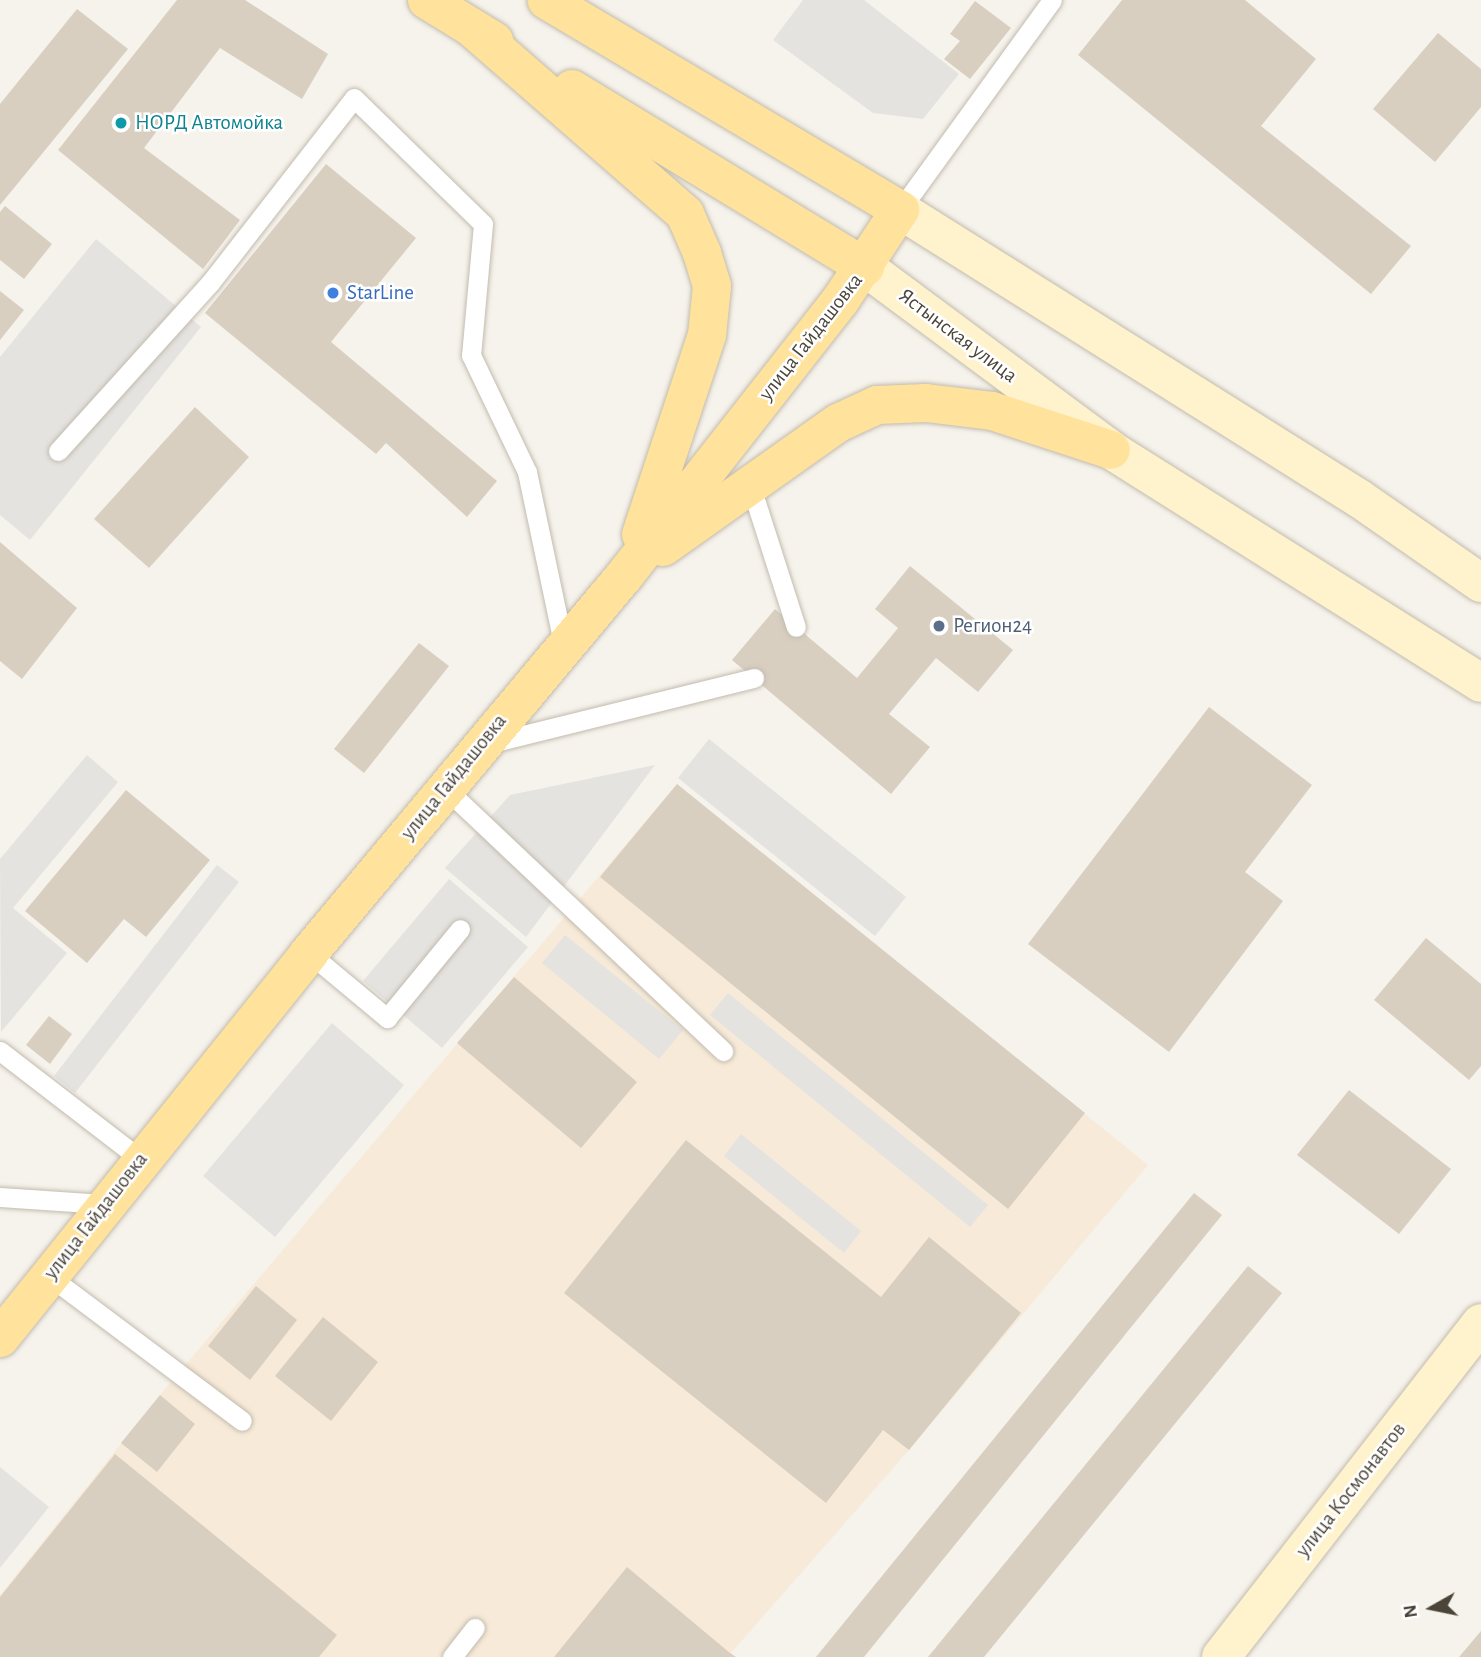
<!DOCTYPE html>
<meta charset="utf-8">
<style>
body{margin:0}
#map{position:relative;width:1481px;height:1657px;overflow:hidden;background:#f6f3ec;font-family:"Alegreya Sans",sans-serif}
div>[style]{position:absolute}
.commercial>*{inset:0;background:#f7ead8}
.parking>*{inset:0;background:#e5e3e0}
.building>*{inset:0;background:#d8cfc1}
.roads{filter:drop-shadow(0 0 2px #c2bbae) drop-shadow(0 0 2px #c2bbae)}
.lane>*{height:19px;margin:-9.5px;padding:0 9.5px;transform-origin:9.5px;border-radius:9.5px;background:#fff}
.secondary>*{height:38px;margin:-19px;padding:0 19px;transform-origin:19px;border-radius:19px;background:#fff3cd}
.primary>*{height:38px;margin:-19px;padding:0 19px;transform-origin:19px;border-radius:19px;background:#ffe39c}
.dots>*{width:19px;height:19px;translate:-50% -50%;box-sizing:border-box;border:4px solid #fff;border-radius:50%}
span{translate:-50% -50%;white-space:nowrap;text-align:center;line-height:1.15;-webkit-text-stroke:5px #fff;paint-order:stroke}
.culture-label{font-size:21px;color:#0d838f}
.left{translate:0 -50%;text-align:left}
.shop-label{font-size:21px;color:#366cbe}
.street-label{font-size:21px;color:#4b4439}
.service-label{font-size:21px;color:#4e5e75}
.north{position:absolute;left:1397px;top:1573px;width:70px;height:70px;-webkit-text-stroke:5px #fff;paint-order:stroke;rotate:261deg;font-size:19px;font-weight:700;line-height:28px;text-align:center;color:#4b4439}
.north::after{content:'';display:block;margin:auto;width:24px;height:32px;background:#4b4439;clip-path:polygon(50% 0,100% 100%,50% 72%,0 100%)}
</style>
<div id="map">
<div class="commercial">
<i style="clip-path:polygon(677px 784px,1148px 1165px,909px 1450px,731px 1653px,736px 1657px,0 1657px,0 1595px,160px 1395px)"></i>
</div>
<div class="parking">
<i style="clip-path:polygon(803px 0,864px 0,959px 74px,923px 119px,873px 113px,773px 40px)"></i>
<i style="clip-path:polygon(96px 239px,201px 327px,30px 540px,0 515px,0 357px)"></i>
<i style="clip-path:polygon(709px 739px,906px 897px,875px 936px,678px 778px)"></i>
<i style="clip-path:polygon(87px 755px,118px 782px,13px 908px,67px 953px,1px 1032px,0 859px)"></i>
<i style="clip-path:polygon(655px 765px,526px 937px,445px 868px,510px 795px)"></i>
<i style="clip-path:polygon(217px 865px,239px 882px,75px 1093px,54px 1076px)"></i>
<i style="clip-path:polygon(449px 879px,528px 947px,442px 1048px,363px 981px)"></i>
<i style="clip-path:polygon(565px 935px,683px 1030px,659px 1059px,542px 963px)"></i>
<i style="clip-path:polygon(728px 993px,988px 1205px,970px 1227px,710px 1015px)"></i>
<i style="clip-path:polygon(332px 1023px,404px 1085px,275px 1237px,203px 1176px)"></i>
<i style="clip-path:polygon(741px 1134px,861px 1231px,844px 1253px,724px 1156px)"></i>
<i style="clip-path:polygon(0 1467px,49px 1507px,0 1568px)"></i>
</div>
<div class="building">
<i style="clip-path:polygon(177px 0,245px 0,328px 54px,302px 99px,220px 48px,144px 148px,240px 220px,203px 269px,58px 150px)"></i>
<i style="clip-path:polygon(1122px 0,1245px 0,1316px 59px,1261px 126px,1411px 246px,1371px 294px,1078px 55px)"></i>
<i style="clip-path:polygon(975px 1px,1011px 28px,970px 79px,944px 59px,960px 41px,950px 34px)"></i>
<i style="clip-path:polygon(77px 9px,128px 49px,0 205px,0 104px)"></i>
<i style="clip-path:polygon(1438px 33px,1481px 69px,1481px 107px,1435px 162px,1373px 109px)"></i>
<i style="clip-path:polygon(326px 164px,416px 238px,331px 342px,497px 481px,467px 517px,386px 443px,376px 454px,205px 313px)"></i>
<i style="clip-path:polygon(5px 206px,52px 244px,24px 279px,0 260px,0 212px)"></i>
<i style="clip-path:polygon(0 291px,24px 310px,0 340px)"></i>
<i style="clip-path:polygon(195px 407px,249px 457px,149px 568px,94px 519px)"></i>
<i style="clip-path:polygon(0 542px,77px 608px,22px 679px,0 661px)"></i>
<i style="clip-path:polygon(910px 566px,1013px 650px,978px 692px,936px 658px,889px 714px,930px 747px,891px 794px,732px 660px,775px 609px,857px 678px,898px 628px,875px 609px)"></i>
<i style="clip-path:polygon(419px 643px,449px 666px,364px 773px,334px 749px)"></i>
<i style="clip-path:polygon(1209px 707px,1312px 785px,1245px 872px,1283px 901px,1169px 1052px,1028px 944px)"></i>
<i style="clip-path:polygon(677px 784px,1085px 1113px,1008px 1209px,600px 877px)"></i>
<i style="clip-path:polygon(126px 790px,210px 860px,146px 937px,124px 919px,87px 963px,25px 911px)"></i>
<i style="clip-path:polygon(1426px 938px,1481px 984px,1481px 1066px,1469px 1080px,1374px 1000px)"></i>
<i style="clip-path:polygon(514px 977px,637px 1082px,581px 1148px,457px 1043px)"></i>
<i style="clip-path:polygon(49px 1016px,72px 1034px,50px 1064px,26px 1045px)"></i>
<i style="clip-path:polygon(1349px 1090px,1451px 1169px,1399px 1234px,1297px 1155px)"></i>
<i style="clip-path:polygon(686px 1140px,881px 1297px,929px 1237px,1021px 1313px,909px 1450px,883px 1430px,826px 1503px,564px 1293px)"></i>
<i style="clip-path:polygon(1194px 1193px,1222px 1215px,864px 1657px,816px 1657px)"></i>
<i style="clip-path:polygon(1248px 1266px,1282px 1293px,984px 1657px,928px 1657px)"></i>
<i style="clip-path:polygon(256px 1286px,297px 1320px,250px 1380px,208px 1346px)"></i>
<i style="clip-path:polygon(323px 1317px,378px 1362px,331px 1421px,275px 1376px)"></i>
<i style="clip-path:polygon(160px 1395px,195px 1424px,157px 1472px,121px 1443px)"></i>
<i style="clip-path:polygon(115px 1454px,337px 1635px,319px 1657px,0 1657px,0 1597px)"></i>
<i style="clip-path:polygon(627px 1567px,730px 1653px,736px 1657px,554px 1657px)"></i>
<i style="clip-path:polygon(1481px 1631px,1481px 1657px,1459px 1657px)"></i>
</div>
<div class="roads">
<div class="lane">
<i style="left:900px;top:210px;width:259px;rotate:-54.1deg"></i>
<i style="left:58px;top:451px;width:227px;rotate:-47.9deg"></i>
<i style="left:210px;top:283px;width:234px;rotate:-52.1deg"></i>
<i style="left:354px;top:98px;width:180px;rotate:44.3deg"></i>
<i style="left:483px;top:224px;width:132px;rotate:95.2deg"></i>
<i style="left:471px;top:355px;width:130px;rotate:64.4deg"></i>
<i style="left:527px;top:472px;width:175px;rotate:78.1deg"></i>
<i style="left:750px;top:484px;width:150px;rotate:72.2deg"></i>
<i style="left:491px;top:743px;width:271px;rotate:-13.9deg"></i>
<i style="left:445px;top:788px;width:383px;rotate:43.4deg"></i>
<i style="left:309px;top:953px;width:102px;rotate:39.8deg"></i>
<i style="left:387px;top:1018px;width:115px;rotate:-50.6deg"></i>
<i style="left:0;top:1051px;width:177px;rotate:37.6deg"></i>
<i style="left:0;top:1197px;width:104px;rotate:3.9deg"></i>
<i style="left:49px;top:1276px;width:241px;rotate:36.9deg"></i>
<i style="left:452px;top:1657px;width:37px;rotate:-52deg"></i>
</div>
<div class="secondary">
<i style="left:900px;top:210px;width:543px;rotate:32.14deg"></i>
<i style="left:1360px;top:499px;width:147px;rotate:34.8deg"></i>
<i style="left:865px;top:267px;width:307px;rotate:36.6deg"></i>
<i style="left:1111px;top:450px;width:437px;rotate:32.2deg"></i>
<i style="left:1221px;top:1657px;width:423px;rotate:-52.1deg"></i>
</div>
<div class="primary">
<i style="left:427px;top:0;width:79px;rotate:31.5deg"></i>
<i style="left:472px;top:28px;width:283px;rotate:41.1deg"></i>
<i style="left:685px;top:214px;width:43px;rotate:66.4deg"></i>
<i style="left:702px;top:253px;width:34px;rotate:73deg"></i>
<i style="left:712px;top:286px;width:49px;rotate:95.8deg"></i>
<i style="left:707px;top:335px;width:210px;rotate:108.3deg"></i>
<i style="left:572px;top:89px;width:343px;rotate:31.3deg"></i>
<i style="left:663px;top:547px;width:214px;rotate:-35.3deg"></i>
<i style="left:838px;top:423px;width:43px;rotate:-24.8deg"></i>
<i style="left:877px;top:405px;width:49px;rotate:-2.3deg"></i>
<i style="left:926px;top:403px;width:66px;rotate:6.9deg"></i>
<i style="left:992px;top:411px;width:125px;rotate:18.1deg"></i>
<i style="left:0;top:1338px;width:494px;rotate:-51.2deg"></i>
<i style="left:309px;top:953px;width:493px;rotate:-50.1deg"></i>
<i style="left:625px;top:575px;width:348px;rotate:-51.9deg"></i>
<i style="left:840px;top:301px;width:109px;rotate:-56.6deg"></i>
<i style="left:900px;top:210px;width:411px;rotate:-149.3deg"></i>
</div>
</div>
<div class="dots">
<i style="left:121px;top:123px;background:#0f9aa8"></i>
<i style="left:333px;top:293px;background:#3f7fe0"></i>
<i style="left:939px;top:626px;background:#5c6f8a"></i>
</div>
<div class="culture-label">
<span class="left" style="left:135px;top:123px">НОРД Автомойка</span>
</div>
<div class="shop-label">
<span class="left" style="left:347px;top:293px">StarLine</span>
</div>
<div class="street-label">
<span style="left:958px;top:336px;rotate:37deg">Ястынская улица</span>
<span style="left:811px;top:337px;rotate:-52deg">улица Гайдашовка</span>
<span style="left:454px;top:777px;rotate:-51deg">улица Гайдашовка</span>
<span style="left:96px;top:1216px;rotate:-52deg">улица Гайдашовка</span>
<span style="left:1351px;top:1490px;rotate:-52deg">улица Космонавтов</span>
</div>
<div class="service-label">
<span class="left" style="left:953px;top:626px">Регион24</span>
</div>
<div class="north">N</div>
</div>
